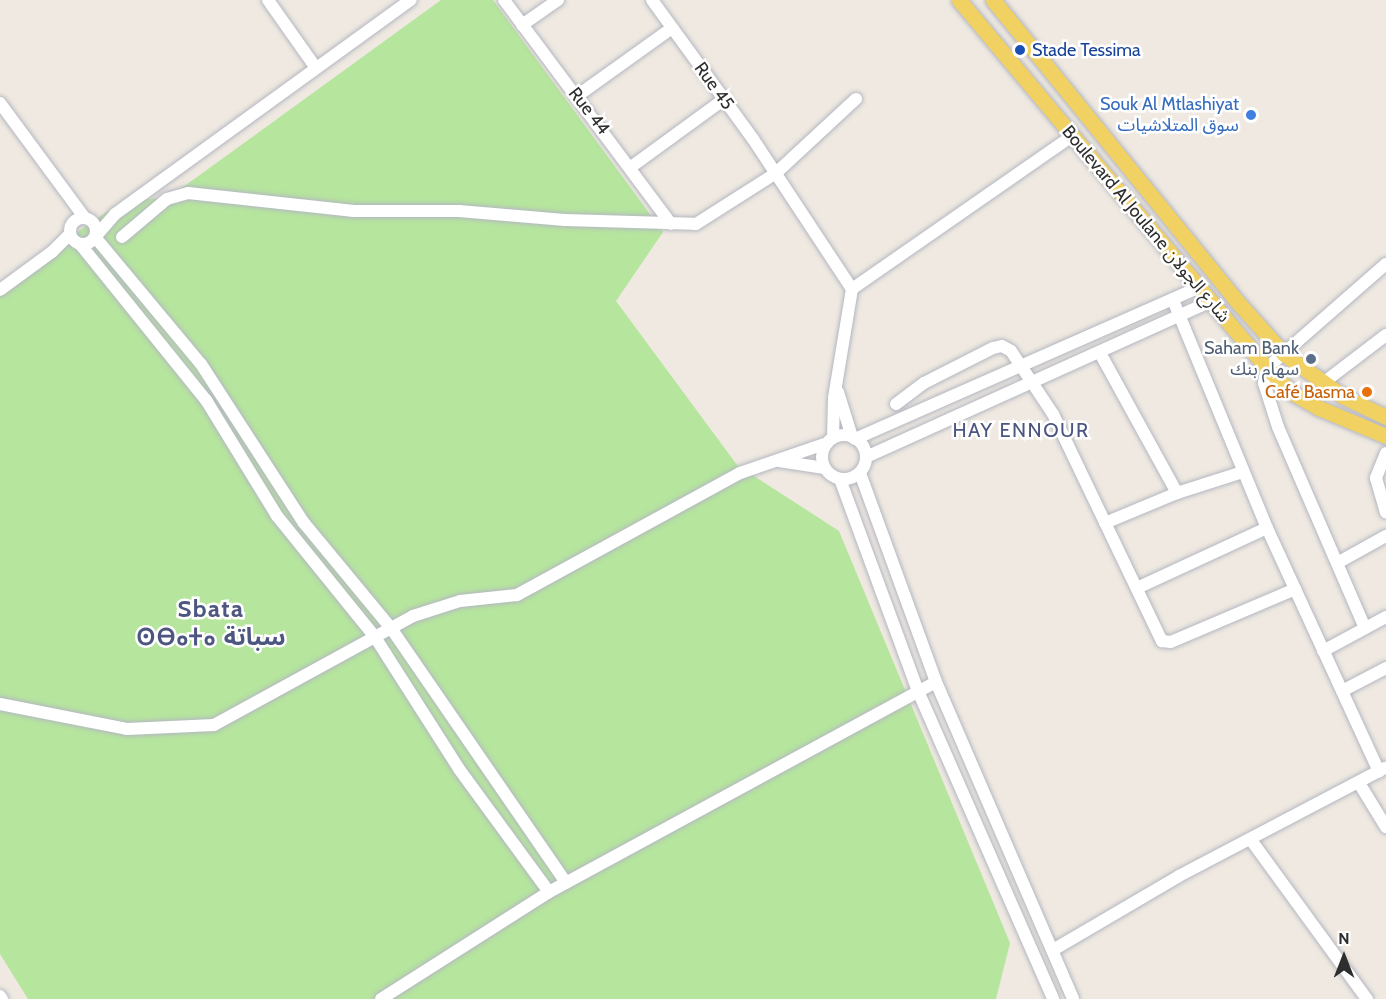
<!DOCTYPE html>
<meta charset="utf-8">
<style>
body{margin:0}
#map{position:relative;width:1386px;height:999px;overflow:hidden;background:#efe9e1;font-family:Cabin,"Noto Sans Arabic","Noto Sans Tifinagh",sans-serif}
div>[style]{position:absolute}
.green>*{inset:0;background:#b6e59e}
.roads{filter:drop-shadow(0 0 2px #b4b7c1) drop-shadow(0 0 2px #b4b7c1)}
.minor>*{height:12px;margin:-6px;padding:0 6px;transform-origin:6px;border-radius:6px;background:#fff}
.minor>.ring{margin:-6px;padding:0;box-sizing:content-box;background:none;border:12px solid #fff;border-radius:50%}
.major>*{height:15px;margin:-7.5px;padding:0 7.5px;transform-origin:7.5px;border-radius:7.5px;background:#f2d163}
.dots>*{width:16px;height:16px;translate:-50% -50%;box-sizing:border-box;border:3px solid #fff;border-radius:50%}
span{translate:-50% -50%;white-space:nowrap;text-align:center;line-height:1.15;-webkit-text-stroke:5px #fff;paint-order:stroke}
.transit-label{font-size:18px;color:#164399}
.left{translate:0 -50%;text-align:left}
.street-label{font-size:18px;color:#2e2e2e}
.shop-label{font-size:18px;color:#366cbe}
.right{translate:-100% -50%;text-align:right}
.service-label{font-size:18px;color:#4e5e75}
.food-label{font-size:18px;color:#c56008}
.neighbourhood-label{font-size:20px;color:#4d5680;letter-spacing:1.5px}
.district-label{font-size:24px;color:#4d5680;font-weight:700;letter-spacing:1.5px}
.north{position:absolute;left:1314px;top:927px;width:60px;height:60px;-webkit-text-stroke:4px #fff;paint-order:stroke;rotate:0deg;font-size:16px;font-weight:700;line-height:24px;text-align:center;color:#2e2e2e}
.north::after{content:'';display:block;margin:auto;width:21px;height:27px;background:#2e2e2e;clip-path:polygon(50% 0,100% 100%,50% 72%,0 100%)}
</style>
<div id="map">
<div class="green">
<i style="clip-path:polygon(441px 0,493px 0,663px 232px,616px 301px,737px 465px,839px 531px,1010px 943px,996px 999px,28px 999px,0 954px,0 285px,124px 200px,168px 198px)"></i>
</div>
<div class="roads">
<div class="minor">
<i style="left:268px;top:0;width:83px;rotate:54.8deg"></i>
<i style="left:504px;top:0;width:279px;rotate:53.3deg"></i>
<i style="left:652px;top:0;width:172px;rotate:54deg"></i>
<i style="left:753px;top:139px;width:180px;rotate:56.6deg"></i>
<i style="left:852px;top:289px;width:110px;rotate:99.4deg"></i>
<i style="left:834px;top:398px;width:40px;rotate:91.4deg"></i>
<i style="left:522px;top:25px;width:44px;rotate:-34.8deg"></i>
<i style="left:577px;top:96px;width:117px;rotate:-35.6deg"></i>
<i style="left:0;top:103px;width:142px;rotate:53.6deg"></i>
<i style="left:631px;top:167px;width:114px;rotate:-36.1deg"></i>
<i class="ring" style="left:70px;top:218px;width:14px;height:14px"></i>
<i style="left:96px;top:236px;width:29px;rotate:-49deg"></i>
<i style="left:115px;top:214px;width:365px;rotate:-35.9deg"></i>
<i style="left:95px;top:237px;width:165px;rotate:50.2deg"></i>
<i style="left:201px;top:364px;width:189px;rotate:57.1deg"></i>
<i style="left:304px;top:523px;width:136px;rotate:50.4deg"></i>
<i style="left:391px;top:628px;width:309px;rotate:55.5deg"></i>
<i style="left:122px;top:237px;width:59px;rotate:-40.2deg"></i>
<i style="left:167px;top:199px;width:22px;rotate:-16deg"></i>
<i style="left:188px;top:193px;width:167px;rotate:6.2deg"></i>
<i style="left:354px;top:211px;width:105px"></i>
<i style="left:459px;top:211px;width:106px;rotate:4.9deg"></i>
<i style="left:565px;top:220px;width:131px;rotate:1.7deg"></i>
<i style="left:696px;top:224px;width:95px;rotate:-32.5deg"></i>
<i style="left:776px;top:173px;width:109px;rotate:-42.8deg"></i>
<i style="left:80px;top:244px;width:201px;rotate:51.1deg"></i>
<i style="left:206px;top:400px;width:136px;rotate:58.5deg"></i>
<i style="left:277px;top:516px;width:156px;rotate:51deg"></i>
<i style="left:375px;top:637px;width:156px;rotate:57.5deg"></i>
<i style="left:459px;top:769px;width:152px;rotate:53.8deg"></i>
<i style="left:852px;top:289px;width:267px;rotate:-34.8deg"></i>
<i style="left:0;top:290px;width:64px;rotate:-36.2deg"></i>
<i style="left:52px;top:252px;width:25px;rotate:-45deg"></i>
<i style="left:1173px;top:300px;width:247px;rotate:67.6deg"></i>
<i style="left:1267px;top:528px;width:268px;rotate:65.3deg"></i>
<i style="left:1100px;top:353px;width:160px;rotate:61.2deg"></i>
<i style="left:1323px;top:383px;width:79px;rotate:-37.3deg"></i>
<i style="left:838px;top:392px;width:47px;rotate:72.7deg"></i>
<i style="left:896px;top:404px;width:35px;rotate:-37deg"></i>
<i style="left:924px;top:383px;width:77px;rotate:-26.9deg"></i>
<i style="left:993px;top:348px;width:9px;rotate:-13deg"></i>
<i style="left:1002px;top:346px;width:10px;rotate:29deg"></i>
<i style="left:1011px;top:351px;width:76px;rotate:56.3deg"></i>
<i style="left:1053px;top:414px;width:252px;rotate:64.4deg"></i>
<i style="left:1162px;top:641px;width:9px;rotate:6deg"></i>
<i style="left:1171px;top:642px;width:135px;rotate:-23.1deg"></i>
<i class="ring" style="left:822px;top:435px;width:32px;height:32px"></i>
<i style="left:855px;top:439px;width:375px;rotate:-23.8deg"></i>
<i style="left:1386px;top:453px;width:27px;rotate:112deg"></i>
<i style="left:1376px;top:478px;width:36px;rotate:74deg"></i>
<i style="left:866px;top:457px;width:379px;rotate:-24.3deg"></i>
<i style="left:779px;top:461px;width:46px;rotate:8.8deg"></i>
<i style="left:860px;top:473px;width:222px;rotate:70deg"></i>
<i style="left:936px;top:682px;width:345px;rotate:66.6deg"></i>
<i style="left:840px;top:479px;width:226px;rotate:69.8deg"></i>
<i style="left:918px;top:691px;width:336px;rotate:66.3deg"></i>
<i style="left:1105px;top:523px;width:78px;rotate:-22.6deg"></i>
<i style="left:1177px;top:493px;width:69px;rotate:-17.7deg"></i>
<i style="left:1339px;top:562px;width:54px;rotate:-29deg"></i>
<i style="left:1137px;top:588px;width:143px;rotate:-24.8deg"></i>
<i style="left:1365px;top:628px;width:219px;rotate:-113.4deg"></i>
<i style="left:1278px;top:427px;width:46px;rotate:-107.7deg"></i>
<i style="left:1264px;top:383px;width:15px;rotate:-79deg"></i>
<i style="left:1267px;top:368px;width:158px;rotate:-41.2deg"></i>
<i style="left:1323px;top:651px;width:72px;rotate:-28.4deg"></i>
<i style="left:1342px;top:691px;width:50px;rotate:-27.6deg"></i>
<i style="left:0;top:704px;width:129px;rotate:11.1deg"></i>
<i style="left:127px;top:729px;width:87px;rotate:-2.6deg"></i>
<i style="left:214px;top:725px;width:227px;rotate:-28.7deg"></i>
<i style="left:413px;top:616px;width:49px;rotate:-17.7deg"></i>
<i style="left:460px;top:601px;width:57px;rotate:-6deg"></i>
<i style="left:517px;top:595px;width:254px;rotate:-28.7deg"></i>
<i style="left:740px;top:473px;width:92px;rotate:-19deg"></i>
<i style="left:1359px;top:783px;width:52px;rotate:58.5deg"></i>
<i style="left:1251px;top:840px;width:197px;rotate:53.9deg"></i>
<i style="left:1053px;top:950px;width:146px;rotate:-30.4deg"></i>
<i style="left:1179px;top:876px;width:233px;rotate:-27.7deg"></i>
<i style="left:0;top:996px;width:4px;rotate:56deg"></i>
<i style="left:381px;top:999px;width:199px;rotate:-32.5deg"></i>
<i style="left:549px;top:892px;width:440px;rotate:-28.5deg"></i>
</div>
<div class="major">
<i style="left:959px;top:0;width:480px;rotate:50.1deg"></i>
<i style="left:1267px;top:368px;width:34px;rotate:45deg"></i>
<i style="left:1291px;top:392px;width:32px;rotate:30deg"></i>
<i style="left:1319px;top:408px;width:73px;rotate:22.7deg"></i>
<i style="left:993px;top:0;width:383px;rotate:51deg"></i>
<i style="left:1234px;top:298px;width:75px;rotate:48.2deg"></i>
<i style="left:1284px;top:354px;width:74px;rotate:35.6deg"></i>
<i style="left:1344px;top:397px;width:47px;rotate:25.5deg"></i>
</div>
</div>
<div class="dots">
<i style="left:1020px;top:50px;background:#1a4fb4"></i>
<i style="left:1251px;top:115px;background:#3f7fe0"></i>
<i style="left:1311px;top:359px;background:#5c6f8a"></i>
<i style="left:1367px;top:392px;background:#e8710a"></i>
</div>
<div class="transit-label">
<span class="left" style="left:1032px;top:50px">Stade Tessima</span>
</div>
<div class="street-label">
<span style="left:714px;top:86px;rotate:54deg">Rue 45</span>
<span style="left:589px;top:111px;rotate:52deg">Rue 44</span>
<span style="left:1146px;top:224px;rotate:50deg">Boulevard Al Joulane شارع الجولان</span>
</div>
<div class="shop-label">
<span class="right" style="left:1239px;top:115px">Souk Al Mtlashiyat<br>سوق المتلاشيات</span>
</div>
<div class="service-label">
<span class="right" style="left:1299px;top:359px">Saham Bank<br>سهام بنك</span>
</div>
<div class="food-label">
<span class="right" style="left:1355px;top:392px">Café Basma</span>
</div>
<div class="neighbourhood-label">
<span style="left:1021px;top:430px">HAY ENNOUR</span>
</div>
<div class="district-label">
<span style="left:211px;top:623px">Sbata<br>ⵙⴱⴰⵜⴰ سباتة</span>
</div>
<div class="north">N</div>
</div>
